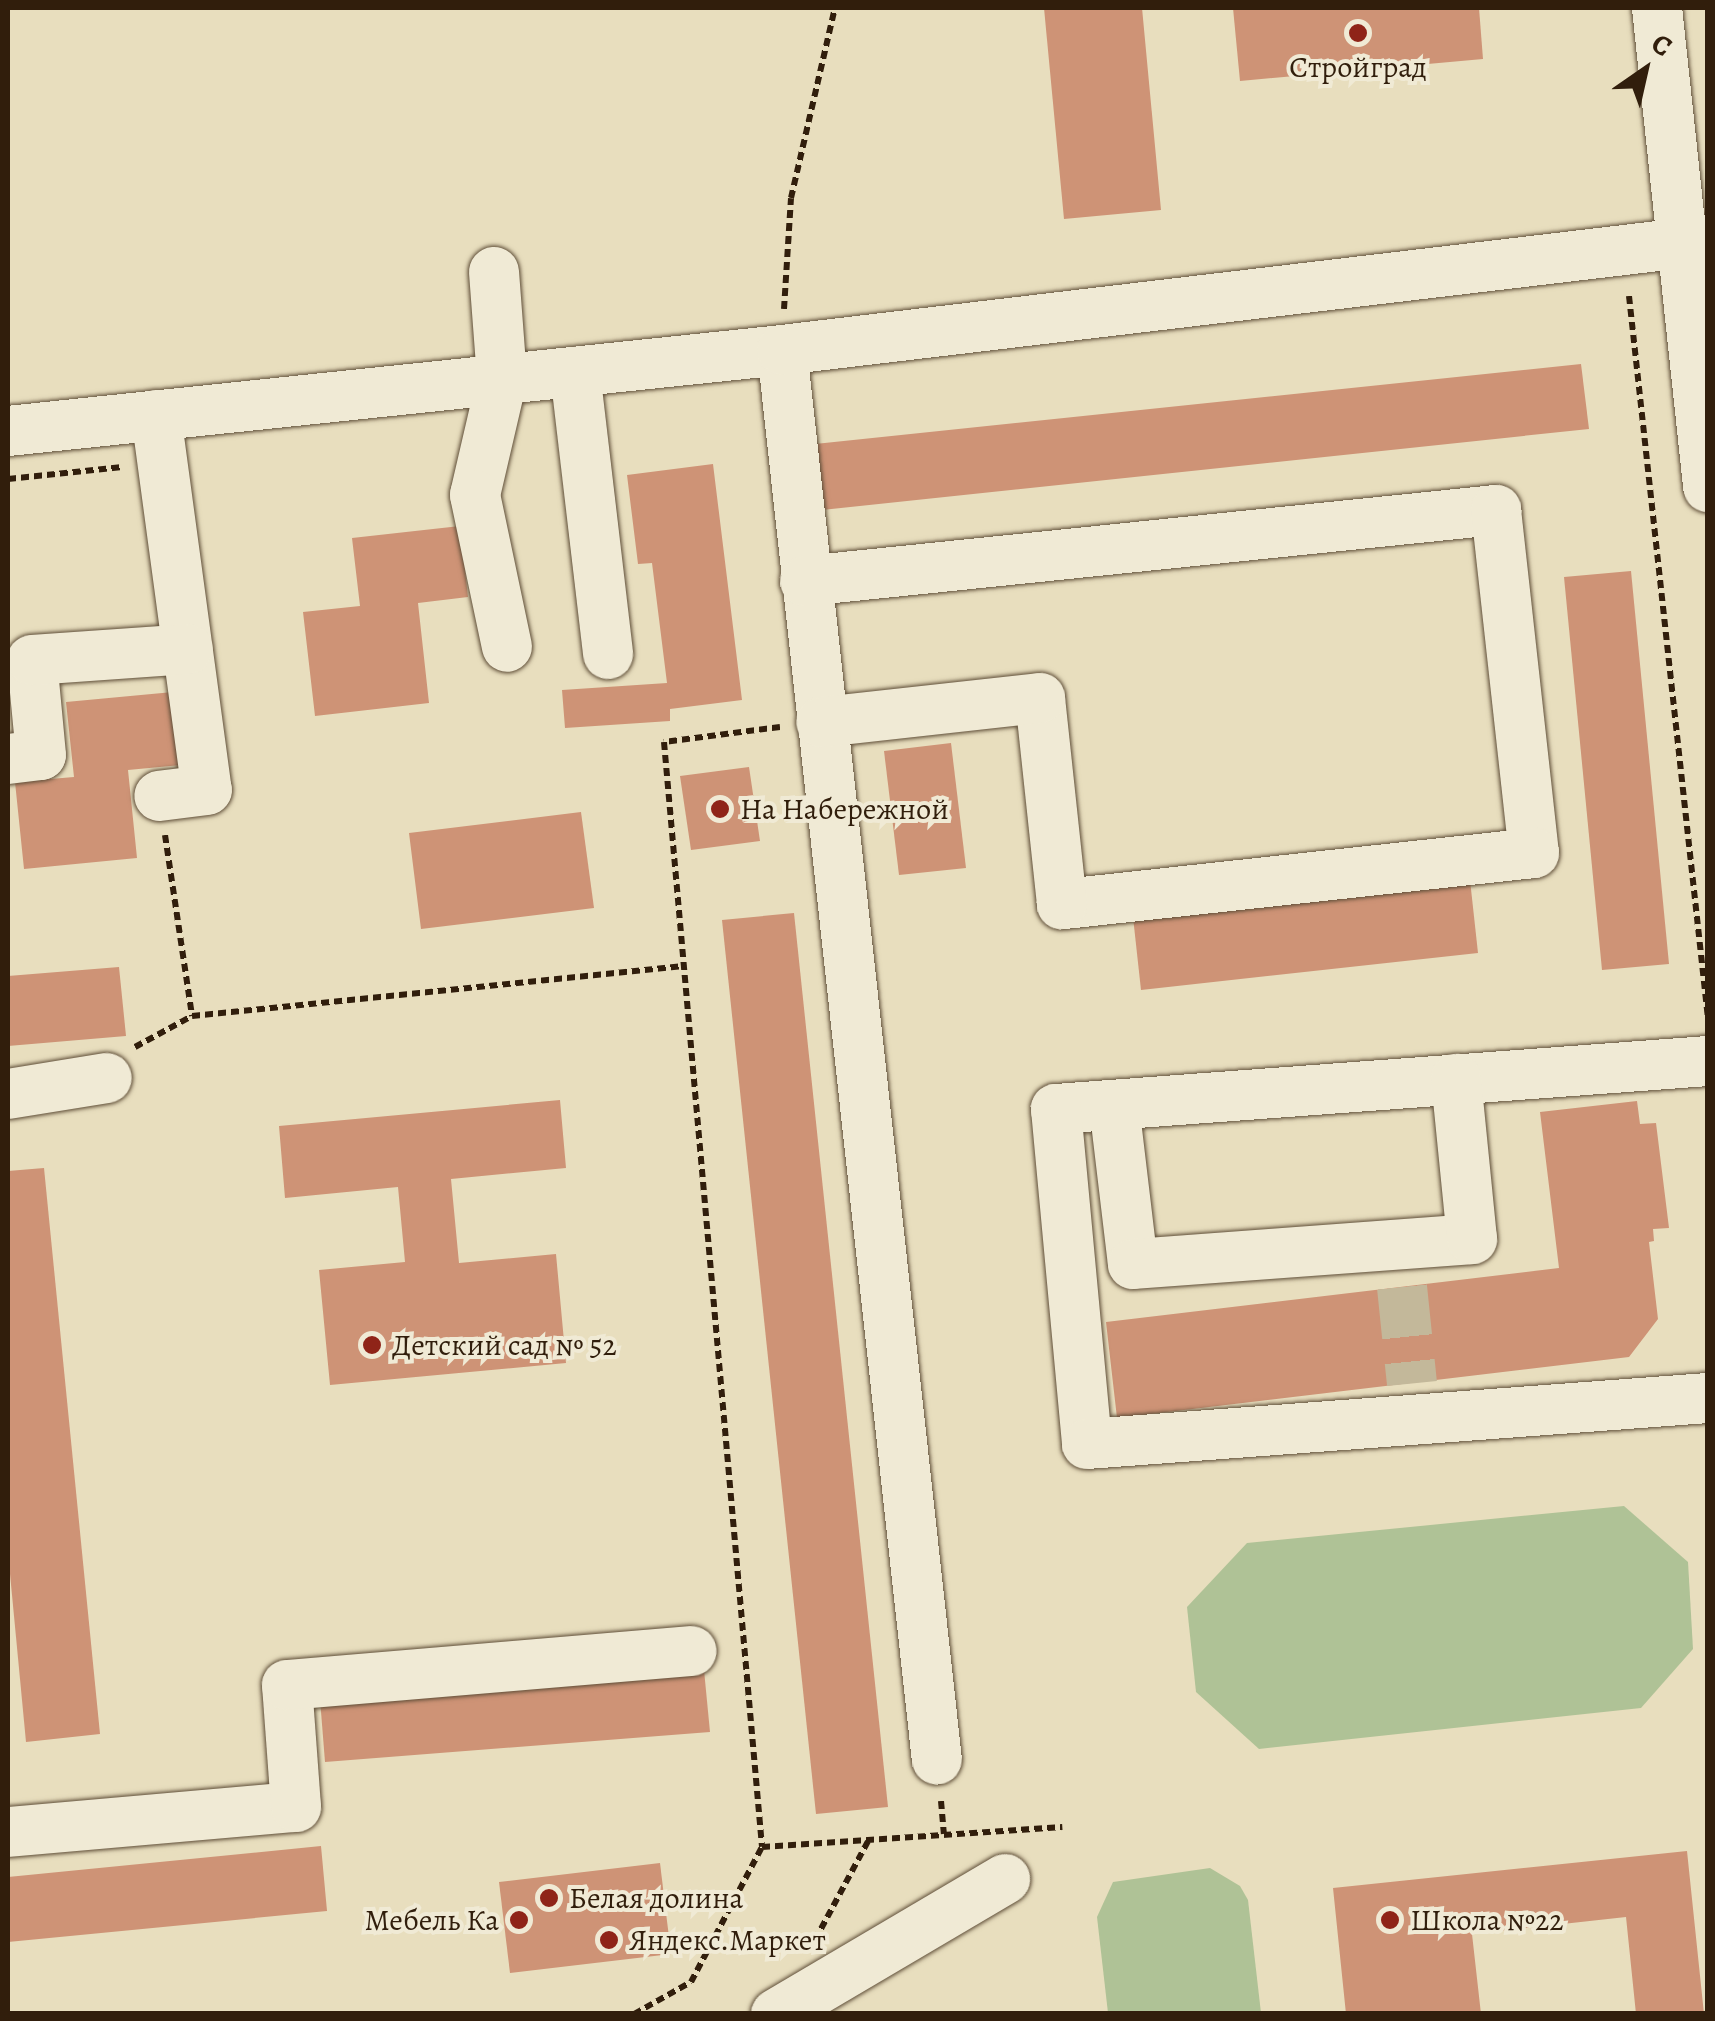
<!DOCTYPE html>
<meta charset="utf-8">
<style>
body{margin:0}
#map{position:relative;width:1715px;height:2021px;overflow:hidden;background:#e8debe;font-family:Alegreya,serif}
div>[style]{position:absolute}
.green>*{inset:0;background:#afc296}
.building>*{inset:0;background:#ce9376}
.minor-tunnel>*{height:50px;margin-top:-25px;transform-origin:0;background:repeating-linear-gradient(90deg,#c3b89a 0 50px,transparent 0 75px)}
.path>*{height:6px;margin-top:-3px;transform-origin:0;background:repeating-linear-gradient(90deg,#311e0c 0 8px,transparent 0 13px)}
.roads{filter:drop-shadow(0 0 2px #5f4e38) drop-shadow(0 0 2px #5f4e38)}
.minor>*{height:50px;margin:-25px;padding:0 25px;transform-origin:25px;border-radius:25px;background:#f0ead5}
.dots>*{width:28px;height:28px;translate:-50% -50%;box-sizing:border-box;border:5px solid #f0ead5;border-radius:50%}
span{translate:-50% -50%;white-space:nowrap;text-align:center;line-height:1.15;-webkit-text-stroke:8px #f0ead5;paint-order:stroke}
.poi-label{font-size:30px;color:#311e0c}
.left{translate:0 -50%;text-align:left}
.right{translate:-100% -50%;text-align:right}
.frame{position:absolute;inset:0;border:10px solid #311e0c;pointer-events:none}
.north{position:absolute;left:1595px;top:20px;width:100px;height:100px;-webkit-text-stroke:8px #f0ead5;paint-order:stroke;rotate:34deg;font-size:28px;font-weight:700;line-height:40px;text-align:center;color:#311e0c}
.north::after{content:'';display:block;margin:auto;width:35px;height:45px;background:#311e0c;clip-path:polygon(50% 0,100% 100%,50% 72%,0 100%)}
</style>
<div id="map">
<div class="green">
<i style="clip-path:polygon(1624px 1506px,1688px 1562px,1693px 1649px,1641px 1708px,1259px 1749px,1196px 1692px,1187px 1607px,1247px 1543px)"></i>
<i style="clip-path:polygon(1210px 1868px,1240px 1886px,1248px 1900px,1261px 2013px,1108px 2013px,1097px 1917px,1113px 1882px)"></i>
</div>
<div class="building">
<i style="clip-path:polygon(1044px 8px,1142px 8px,1161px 210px,1064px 219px)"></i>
<i style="clip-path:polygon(1233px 8px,1479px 8px,1483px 59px,1240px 81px)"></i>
<i style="clip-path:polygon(1581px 364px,1589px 429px,822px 510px,815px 444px)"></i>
<i style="clip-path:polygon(713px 464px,742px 700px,670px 709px,670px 721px,565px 728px,562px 690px,667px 683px,652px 563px,638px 564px,627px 475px)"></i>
<i style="clip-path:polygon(460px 526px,468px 597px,418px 603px,429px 703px,315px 716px,303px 612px,360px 606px,352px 538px)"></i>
<i style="clip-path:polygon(1631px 571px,1669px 964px,1602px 970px,1564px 577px)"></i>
<i style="clip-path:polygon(173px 692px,181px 765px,128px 770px,137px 858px,24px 869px,15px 782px,74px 777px,66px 702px)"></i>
<i style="clip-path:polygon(951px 743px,966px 868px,899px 875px,884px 751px)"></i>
<i style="clip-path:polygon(749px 767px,760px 841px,691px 850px,680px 776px)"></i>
<i style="clip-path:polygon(581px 812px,594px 908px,421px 929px,409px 833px)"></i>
<i style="clip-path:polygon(1470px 880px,1478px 953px,1141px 990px,1133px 917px)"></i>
<i style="clip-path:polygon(794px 913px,888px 1807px,816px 1814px,722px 920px)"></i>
<i style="clip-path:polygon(119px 967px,126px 1036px,8px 1046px,8px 976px)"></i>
<i style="clip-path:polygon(560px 1100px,566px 1168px,451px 1179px,459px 1263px,556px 1254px,566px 1363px,330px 1385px,319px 1270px,405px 1262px,398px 1187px,285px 1198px,279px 1126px)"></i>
<i style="clip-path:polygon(1637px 1101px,1640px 1124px,1656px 1123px,1669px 1228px,1653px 1229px,1654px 1241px,1649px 1242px,1658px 1319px,1629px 1357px,1117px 1418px,1106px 1322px,1559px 1268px,1540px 1112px)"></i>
<i style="clip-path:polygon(44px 1168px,100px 1734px,26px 1742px,8px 1553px,8px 1171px)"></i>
<i style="clip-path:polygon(704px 1670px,710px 1732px,325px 1762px,320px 1699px)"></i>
<i style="clip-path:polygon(321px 1846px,327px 1911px,8px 1942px,8px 1877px)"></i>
<i style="clip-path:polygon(1687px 1851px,1704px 2014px,1636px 2014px,1626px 1917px,1472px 1934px,1481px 2014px,1346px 2014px,1333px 1888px)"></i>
<i style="clip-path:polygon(660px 1863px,671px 1954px,510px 1973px,499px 1882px)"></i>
</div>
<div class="minor-tunnel">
<i style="left:1402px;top:1287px;width:97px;rotate:84.1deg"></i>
</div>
<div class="path">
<i style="left:1629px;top:296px;width:726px;rotate:83.76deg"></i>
<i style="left:784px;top:309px;width:111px;rotate:-86.4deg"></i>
<i style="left:791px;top:198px;width:195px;rotate:-77deg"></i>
<i style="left:8px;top:479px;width:115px;rotate:-6deg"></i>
<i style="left:780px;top:727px;width:117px;rotate:172.6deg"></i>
<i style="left:664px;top:742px;width:1109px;rotate:84.93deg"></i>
<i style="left:762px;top:1847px;width:301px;rotate:-3.8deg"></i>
<i style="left:165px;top:835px;width:183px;rotate:81.5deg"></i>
<i style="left:135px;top:1047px;width:65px;rotate:-28.5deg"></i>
<i style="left:192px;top:1016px;width:494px;rotate:-5.8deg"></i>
<i style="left:941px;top:1801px;width:33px;rotate:85deg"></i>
<i style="left:815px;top:1940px;width:112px;rotate:-61.8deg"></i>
<i style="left:634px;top:2014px;width:65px;rotate:-29.3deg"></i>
<i style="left:691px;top:1982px;width:153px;rotate:-62.3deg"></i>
</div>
<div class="roads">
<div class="minor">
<i style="left:1657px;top:8px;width:482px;rotate:83.9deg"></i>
<i style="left:494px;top:272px;width:107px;rotate:85.7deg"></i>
<i style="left:502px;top:379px;width:119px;rotate:103.1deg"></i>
<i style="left:475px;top:495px;width:155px;rotate:78.1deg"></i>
<i style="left:782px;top:350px;width:1418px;rotate:83.73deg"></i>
<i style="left:575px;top:372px;width:284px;rotate:83.3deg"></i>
<i style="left:156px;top:415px;width:378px;rotate:82.3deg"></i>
<i style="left:207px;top:790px;width:48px;rotate:172.9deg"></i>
<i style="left:8px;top:431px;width:778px;rotate:-5.97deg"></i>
<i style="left:782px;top:350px;width:933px;rotate:-6.77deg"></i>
<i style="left:805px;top:581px;width:695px;rotate:-5.87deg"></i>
<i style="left:1496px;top:510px;width:345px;rotate:83.7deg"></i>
<i style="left:1534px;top:853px;width:475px;rotate:173.8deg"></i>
<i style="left:1062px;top:904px;width:207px;rotate:-96.1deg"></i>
<i style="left:1040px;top:698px;width:220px;rotate:173.7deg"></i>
<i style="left:8px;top:759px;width:33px;rotate:-7deg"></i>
<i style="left:41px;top:755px;width:95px;rotate:-95.4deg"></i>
<i style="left:32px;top:660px;width:156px;rotate:-4deg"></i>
<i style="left:1708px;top:1061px;width:654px;rotate:175.79deg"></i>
<i style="left:1056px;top:1109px;width:336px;rotate:84.7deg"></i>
<i style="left:1087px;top:1444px;width:623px;rotate:-4.24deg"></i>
<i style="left:8px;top:1094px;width:100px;rotate:-9.2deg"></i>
<i style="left:1114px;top:1105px;width:160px;rotate:83.2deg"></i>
<i style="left:1133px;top:1264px;width:340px;rotate:-4.2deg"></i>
<i style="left:1472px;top:1239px;width:161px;rotate:-95.7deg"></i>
<i style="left:8px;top:1832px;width:289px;rotate:-5deg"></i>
<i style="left:296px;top:1807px;width:122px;rotate:-94.2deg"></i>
<i style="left:287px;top:1685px;width:406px;rotate:-4.8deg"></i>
<i style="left:776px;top:2014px;width:266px;rotate:-30.5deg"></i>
</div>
</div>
<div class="dots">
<i style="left:1358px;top:33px;background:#8f2418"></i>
<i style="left:720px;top:809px;background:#8f2418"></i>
<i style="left:372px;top:1345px;background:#8f2418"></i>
<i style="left:549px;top:1898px;background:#8f2418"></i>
<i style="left:519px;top:1920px;background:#8f2418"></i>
<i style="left:1390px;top:1920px;background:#8f2418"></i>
<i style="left:609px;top:1940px;background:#8f2418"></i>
</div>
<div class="poi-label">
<span style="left:1358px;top:67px">Стройград</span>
<span class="left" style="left:740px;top:809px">На Набережной</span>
<span class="left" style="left:392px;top:1345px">Детский сад № 52</span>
<span class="left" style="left:569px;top:1898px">Белая долина</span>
<span class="right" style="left:499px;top:1920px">Мебель Ка</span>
<span class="left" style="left:1410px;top:1920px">Школа №22</span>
<span class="left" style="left:629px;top:1940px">Яндекс.Маркет</span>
</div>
<div class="frame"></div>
<div class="north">С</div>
</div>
